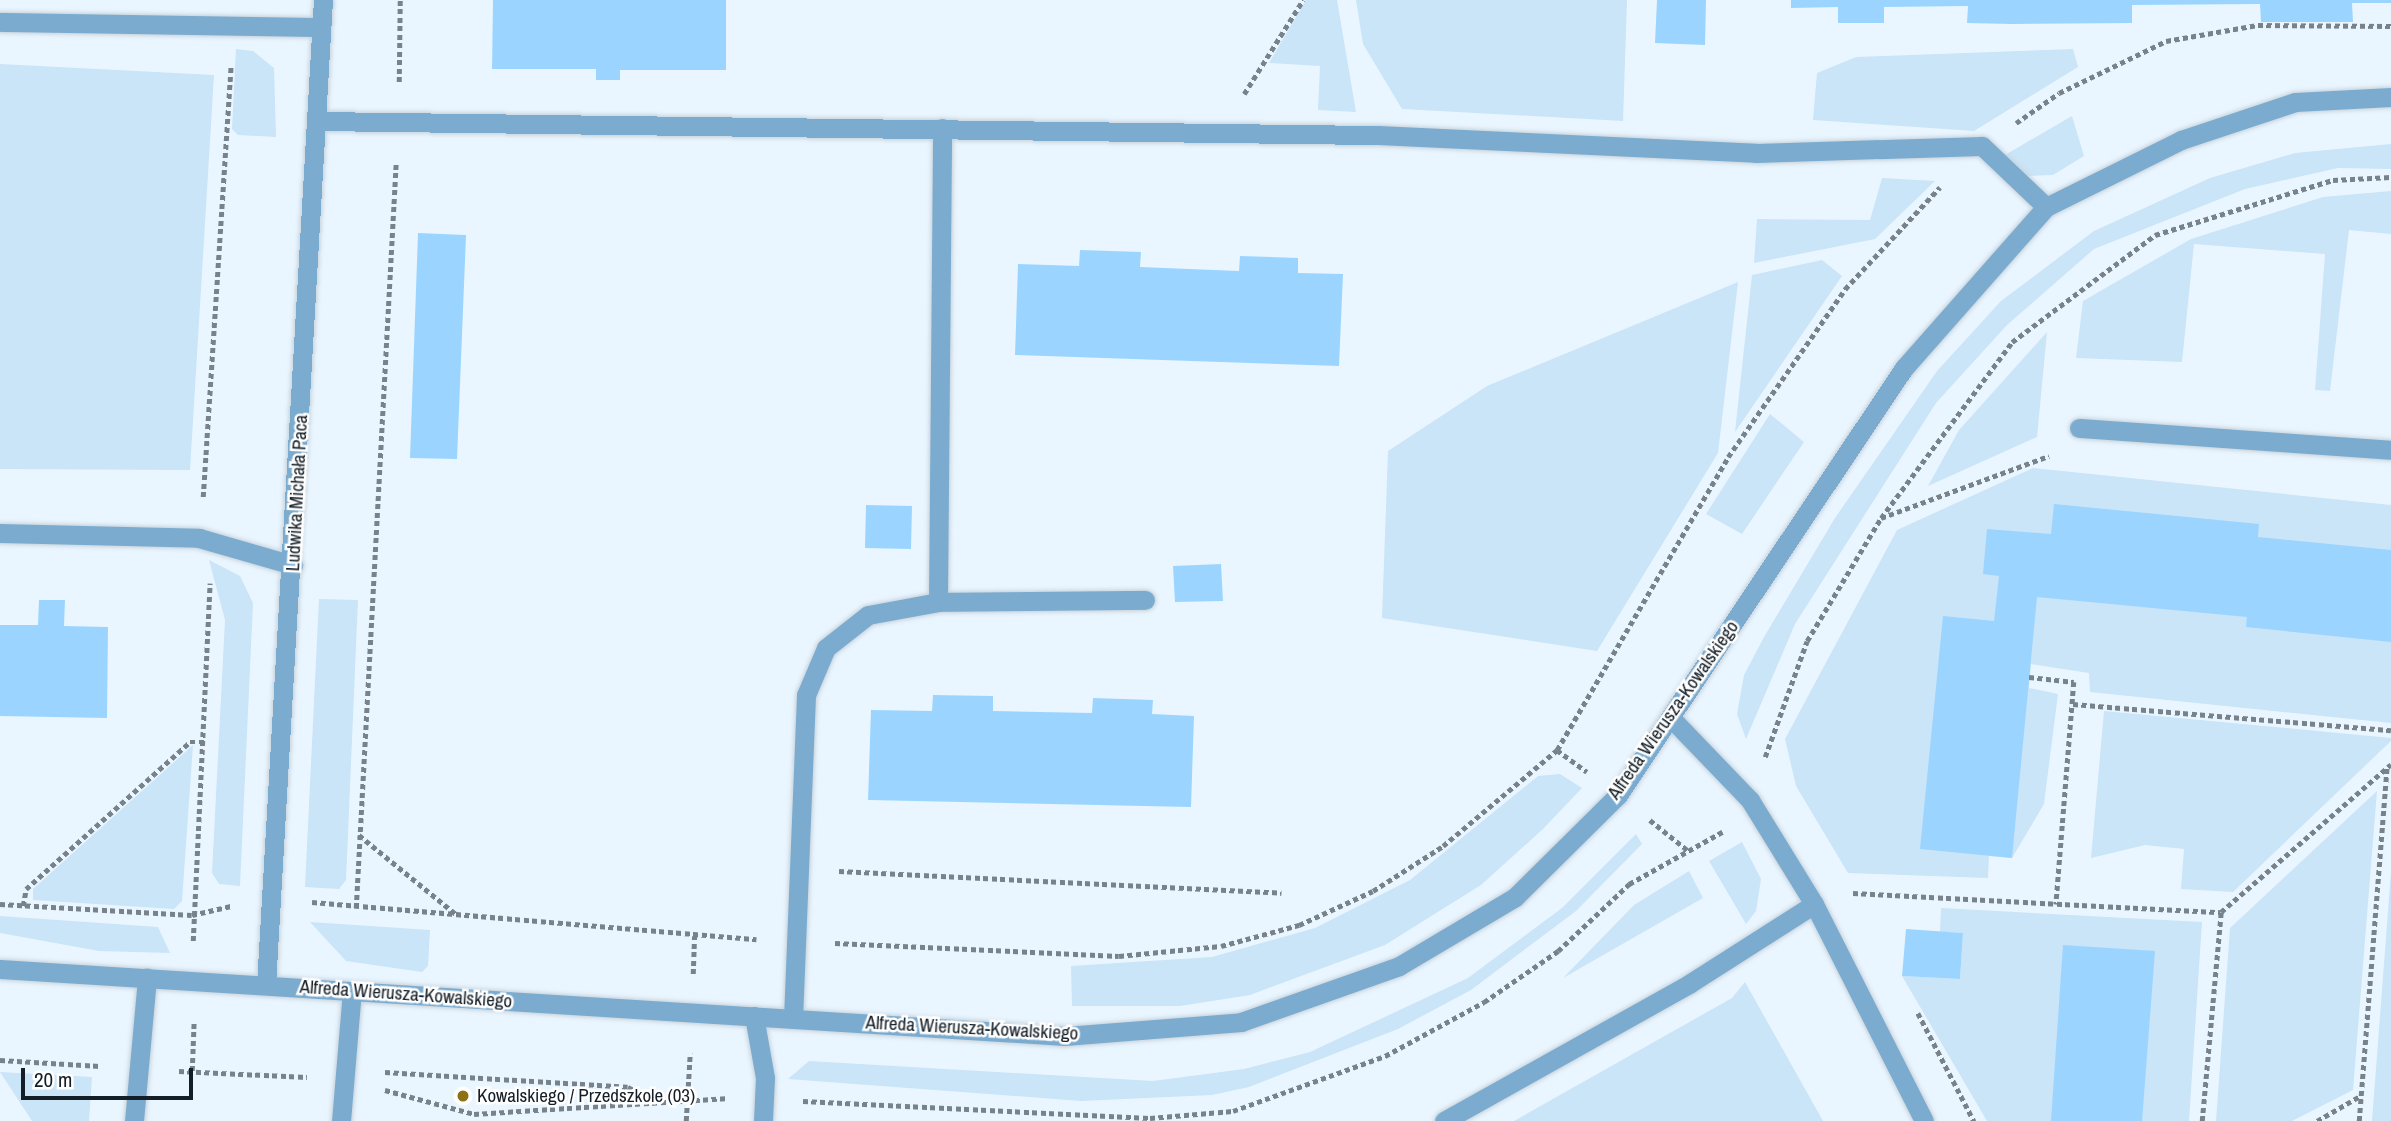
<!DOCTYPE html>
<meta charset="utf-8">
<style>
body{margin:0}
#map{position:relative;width:2391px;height:1121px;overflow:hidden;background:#eaf6ff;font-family:"Archivo Narrow",sans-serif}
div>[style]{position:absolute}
.green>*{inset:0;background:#cae4f8}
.building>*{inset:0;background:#9bd5ff}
.path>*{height:4.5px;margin-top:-2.25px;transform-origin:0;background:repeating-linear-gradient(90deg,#77828a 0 5px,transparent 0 8.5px)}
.roads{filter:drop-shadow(0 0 2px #c8d3dc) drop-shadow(0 0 2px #c8d3dc)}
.service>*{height:19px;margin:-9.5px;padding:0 9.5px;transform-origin:9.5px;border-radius:9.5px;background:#7bacd0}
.minor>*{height:19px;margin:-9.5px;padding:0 9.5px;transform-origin:9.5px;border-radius:9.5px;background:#7bacd0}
.tertiary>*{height:19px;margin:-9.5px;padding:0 9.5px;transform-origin:9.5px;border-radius:9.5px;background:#7bacd0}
.dots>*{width:19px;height:19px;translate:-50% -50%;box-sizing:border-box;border:4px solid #fff;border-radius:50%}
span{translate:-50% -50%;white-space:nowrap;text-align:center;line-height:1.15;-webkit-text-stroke:5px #fff;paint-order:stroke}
.street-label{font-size:19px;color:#141e26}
.poi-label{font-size:19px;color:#141e26}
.left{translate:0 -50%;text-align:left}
.scale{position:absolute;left:21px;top:1068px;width:172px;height:32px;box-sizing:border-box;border:4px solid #141e26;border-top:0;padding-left:9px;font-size:21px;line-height:24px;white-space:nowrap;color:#141e26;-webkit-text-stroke:5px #fff;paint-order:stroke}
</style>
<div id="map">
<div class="green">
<i style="clip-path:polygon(1306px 0,1337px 0,1356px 112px,1318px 110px,1320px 66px,1269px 63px)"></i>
<i style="clip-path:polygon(1356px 0,1627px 0,1623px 121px,1402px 109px,1363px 44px)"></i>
<i style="clip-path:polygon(236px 49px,253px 51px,274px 68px,276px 137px,238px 135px,232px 129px)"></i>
<i style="clip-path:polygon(2073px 49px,2078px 67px,1974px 131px,1813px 120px,1817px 73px,1856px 57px)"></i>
<i style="clip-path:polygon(0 64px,214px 75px,190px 470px,0 469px)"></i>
<i style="clip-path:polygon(2072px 116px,2084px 156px,2053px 175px,2025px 176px,1998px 159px)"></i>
<i style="clip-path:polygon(2391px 144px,2391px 169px,2338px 168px,2245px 189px,2094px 249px,2007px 325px,1936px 403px,1869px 508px,1795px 624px,1746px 739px,1737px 714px,1744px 675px,1764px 637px,1835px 518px,1937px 371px,2001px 301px,2094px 231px,2210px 178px,2295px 153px)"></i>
<i style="clip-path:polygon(1882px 178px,1935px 181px,1875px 239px,1754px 263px,1757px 219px,1870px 220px)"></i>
<i style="clip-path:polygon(2391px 191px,2391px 234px,2349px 230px,2330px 391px,2315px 390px,2325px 254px,2194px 244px,2182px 362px,2076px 358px,2083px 301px,2191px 239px,2323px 197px)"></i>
<i style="clip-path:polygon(1822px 260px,1842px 276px,1735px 432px,1752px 275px)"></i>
<i style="clip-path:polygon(1738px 282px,1718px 453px,1597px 651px,1382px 618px,1388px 451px,1487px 386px)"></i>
<i style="clip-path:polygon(2047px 332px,2037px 437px,1928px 486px,1959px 430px)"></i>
<i style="clip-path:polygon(1770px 414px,1804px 442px,1742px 534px,1706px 514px)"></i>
<i style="clip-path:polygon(2033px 468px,2391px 505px,2391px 723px,2090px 692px,2089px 673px,2031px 664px,2029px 688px,2058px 694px,2044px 804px,2012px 858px,1989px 856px,1988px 878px,1848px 873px,1796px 786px,1785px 739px,1897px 530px)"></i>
<i style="clip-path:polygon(209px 560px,240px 576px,253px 603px,240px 886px,219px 884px,212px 873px,225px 620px)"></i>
<i style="clip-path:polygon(319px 599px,358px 600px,346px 880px,339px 889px,305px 887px)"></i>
<i style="clip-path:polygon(2104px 711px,2391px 738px,2391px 741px,2233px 892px,2181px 889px,2184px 849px,2145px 845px,2091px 858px)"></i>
<i style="clip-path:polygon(193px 745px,182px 901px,174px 909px,33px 900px,33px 889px)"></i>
<i style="clip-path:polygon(1560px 774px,1582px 788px,1543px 829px,1481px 885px,1385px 945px,1250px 995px,1180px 1006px,1072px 1006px,1071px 966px,1212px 957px,1315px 928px,1410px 880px,1538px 776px)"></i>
<i style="clip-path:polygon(2377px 791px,2353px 1090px,2292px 1121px,2216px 1121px,2230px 928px)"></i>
<i style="clip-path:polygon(1636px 834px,1642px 844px,1576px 911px,1471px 990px,1398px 1029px,1249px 1087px,1212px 1095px,1081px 1101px,788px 1079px,809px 1061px,1153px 1081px,1244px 1069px,1310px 1052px,1468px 978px,1562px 908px)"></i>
<i style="clip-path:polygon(1742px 842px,1761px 879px,1756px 911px,1746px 924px,1709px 861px)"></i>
<i style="clip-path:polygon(1689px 871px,1703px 898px,1563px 978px,1634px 905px)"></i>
<i style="clip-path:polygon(2391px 872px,2391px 1121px,2372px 1121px)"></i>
<i style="clip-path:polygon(1941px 908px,2202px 922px,2189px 1121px,1987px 1121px,1902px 976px,1960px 979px,1963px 933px,1940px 932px)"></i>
<i style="clip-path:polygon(0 916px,158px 927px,170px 953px,99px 951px,0 933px)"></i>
<i style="clip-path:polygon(310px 922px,430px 930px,428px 966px,422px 972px,346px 961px)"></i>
<i style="clip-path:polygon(1745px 982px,1823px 1121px,1514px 1121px,1732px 998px)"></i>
<i style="clip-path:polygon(0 1072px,92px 1077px,89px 1121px,32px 1121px)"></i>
</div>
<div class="building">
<i style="clip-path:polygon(493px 0,726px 0,726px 70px,620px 70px,620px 80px,596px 80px,596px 69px,492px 69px)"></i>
<i style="clip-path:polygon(1657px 0,1706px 0,1705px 45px,1655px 43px)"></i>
<i style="clip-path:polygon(1791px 0,2391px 0,2391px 3px,2352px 3px,2353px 22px,2261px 22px,2260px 4px,2132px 5px,2132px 23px,2012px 24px,1967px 23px,1968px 6px,1884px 7px,1884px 23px,1838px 23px,1838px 7px,1791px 8px)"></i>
<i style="clip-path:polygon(418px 233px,466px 235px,457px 459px,410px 458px)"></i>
<i style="clip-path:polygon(1080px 250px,1141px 252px,1140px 267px,1239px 271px,1240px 256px,1298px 258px,1298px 273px,1343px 274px,1339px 366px,1015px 355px,1018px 264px,1079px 266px)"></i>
<i style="clip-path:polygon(2054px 504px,2259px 524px,2258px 537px,2391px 550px,2391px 642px,2246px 627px,2247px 617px,2037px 597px,2012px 858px,1920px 849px,1943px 616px,1994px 621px,1999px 576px,1983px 574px,1987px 529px,2051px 534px)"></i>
<i style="clip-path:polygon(866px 505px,912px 506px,911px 549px,865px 548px)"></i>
<i style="clip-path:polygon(1221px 564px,1223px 601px,1175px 602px,1173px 566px)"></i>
<i style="clip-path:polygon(39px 600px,65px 600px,64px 626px,108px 627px,107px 718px,0 716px,0 625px,38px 625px)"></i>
<i style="clip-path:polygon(933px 695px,993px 696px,993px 711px,1092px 713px,1093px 698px,1153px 700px,1152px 714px,1194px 716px,1191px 807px,868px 800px,871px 710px,932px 711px)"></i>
<i style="clip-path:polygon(1906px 929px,1963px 933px,1960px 979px,1902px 976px)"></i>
<i style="clip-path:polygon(2063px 945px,2155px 951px,2142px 1121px,2051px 1121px)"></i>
</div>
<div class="path">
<i style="left:399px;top:82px;width:82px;rotate:-89.3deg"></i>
<i style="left:1244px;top:94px;width:111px;rotate:-57.9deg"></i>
<i style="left:2016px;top:123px;width:52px;rotate:-34.9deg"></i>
<i style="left:2059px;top:93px;width:119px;rotate:-25.9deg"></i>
<i style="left:2166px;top:41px;width:93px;rotate:-9.9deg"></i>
<i style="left:2258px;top:25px;width:133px;rotate:0.4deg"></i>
<i style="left:203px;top:497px;width:432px;rotate:-86.3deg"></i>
<i style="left:1881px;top:518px;width:179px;rotate:-20.3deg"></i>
<i style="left:2029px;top:677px;width:45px;rotate:6.3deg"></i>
<i style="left:2074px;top:682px;width:223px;rotate:94.6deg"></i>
<i style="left:2073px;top:704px;width:319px;rotate:4.7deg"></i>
<i style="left:1557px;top:750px;width:37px;rotate:36deg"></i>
<i style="left:1765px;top:757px;width:123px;rotate:-70.1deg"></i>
<i style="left:1807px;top:641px;width:144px;rotate:-59deg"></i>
<i style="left:1881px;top:518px;width:219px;rotate:-53.3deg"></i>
<i style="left:2012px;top:342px;width:179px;rotate:-36.8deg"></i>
<i style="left:2155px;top:235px;width:186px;rotate:-17.2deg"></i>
<i style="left:2333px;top:180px;width:58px;rotate:-3deg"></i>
<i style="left:1650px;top:820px;width:51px;rotate:38.7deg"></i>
<i style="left:359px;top:835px;width:127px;rotate:39.2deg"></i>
<i style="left:839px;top:871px;width:443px;rotate:2.8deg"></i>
<i style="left:1853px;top:893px;width:368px;rotate:3deg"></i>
<i style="left:2221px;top:912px;width:225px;rotate:-41deg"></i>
<i style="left:312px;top:902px;width:446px;rotate:4.8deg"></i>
<i style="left:0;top:904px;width:192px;rotate:3.3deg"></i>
<i style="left:192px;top:915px;width:40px;rotate:-13deg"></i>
<i style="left:23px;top:906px;width:17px;rotate:-80deg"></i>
<i style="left:26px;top:889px;width:220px;rotate:-41.9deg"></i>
<i style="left:190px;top:742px;width:17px"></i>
<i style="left:356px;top:908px;width:748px;rotate:-86.93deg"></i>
<i style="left:193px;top:941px;width:358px;rotate:-87.3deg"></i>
<i style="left:835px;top:943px;width:284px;rotate:2.6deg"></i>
<i style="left:1119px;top:956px;width:102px;rotate:-5.6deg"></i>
<i style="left:1221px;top:946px;width:81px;rotate:-15.1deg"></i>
<i style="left:1299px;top:925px;width:81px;rotate:-24.7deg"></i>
<i style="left:1373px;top:891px;width:83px;rotate:-32.7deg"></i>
<i style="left:1443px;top:846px;width:149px;rotate:-40.1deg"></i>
<i style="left:1557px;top:750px;width:339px;rotate:-59.7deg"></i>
<i style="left:1728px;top:457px;width:205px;rotate:-55.1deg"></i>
<i style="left:1845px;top:289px;width:139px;rotate:-47deg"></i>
<i style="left:693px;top:974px;width:38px;rotate:-88deg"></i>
<i style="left:1918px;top:1013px;width:122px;rotate:62.6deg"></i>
<i style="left:0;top:1060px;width:100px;rotate:3.4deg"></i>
<i style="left:179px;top:1071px;width:128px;rotate:2.7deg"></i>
<i style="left:192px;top:1071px;width:51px;rotate:-87.8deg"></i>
<i style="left:385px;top:1072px;width:243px;rotate:3.5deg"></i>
<i style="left:628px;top:1087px;width:24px;rotate:28deg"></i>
<i style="left:385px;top:1090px;width:92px;rotate:15.1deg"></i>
<i style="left:474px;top:1114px;width:252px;rotate:-3.6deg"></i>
<i style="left:803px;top:1101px;width:347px;rotate:2.8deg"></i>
<i style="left:1150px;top:1118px;width:83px;rotate:-4.8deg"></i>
<i style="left:1233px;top:1111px;width:162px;rotate:-19.9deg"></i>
<i style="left:1385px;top:1056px;width:113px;rotate:-28.6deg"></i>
<i style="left:1484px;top:1002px;width:90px;rotate:-34.6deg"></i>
<i style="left:1558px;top:951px;width:98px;rotate:-43.3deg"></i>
<i style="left:1629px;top:884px;width:107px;rotate:-29.2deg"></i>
<i style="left:686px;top:1121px;width:68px;rotate:-86.6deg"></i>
<i style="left:2202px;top:1121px;width:210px;rotate:-84.8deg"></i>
<i style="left:2317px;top:1121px;width:50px;rotate:-30.2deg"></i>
<i style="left:2359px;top:1121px;width:356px;rotate:-85.5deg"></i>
</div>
<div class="roads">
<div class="service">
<i style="left:341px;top:1121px;width:130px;rotate:-85.2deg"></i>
</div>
<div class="minor">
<i style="left:0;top:22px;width:321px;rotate:0.9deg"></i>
<i style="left:316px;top:121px;width:1062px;rotate:0.76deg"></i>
<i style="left:1378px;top:135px;width:378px;rotate:2.7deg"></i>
<i style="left:1756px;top:153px;width:226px;rotate:-1.8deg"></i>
<i style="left:1982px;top:146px;width:88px;rotate:43.6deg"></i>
<i style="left:2079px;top:428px;width:313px;rotate:4deg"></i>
<i style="left:0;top:533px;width:199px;rotate:1.4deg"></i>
<i style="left:199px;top:538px;width:98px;rotate:16deg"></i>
<i style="left:938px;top:602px;width:207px;rotate:-0.6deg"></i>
<i style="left:1671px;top:718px;width:114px;rotate:46.1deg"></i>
<i style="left:1750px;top:800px;width:122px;rotate:58.4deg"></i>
<i style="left:1814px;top:904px;width:243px;rotate:63.1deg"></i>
<i style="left:266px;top:985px;width:987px;rotate:-86.69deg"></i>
<i style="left:754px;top:1016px;width:63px;rotate:79.9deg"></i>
<i style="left:765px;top:1078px;width:43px;rotate:92.7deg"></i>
<i style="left:793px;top:1019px;width:324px;rotate:-87.7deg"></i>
<i style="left:806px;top:695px;width:51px;rotate:-66.9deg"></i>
<i style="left:826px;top:648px;width:53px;rotate:-38.2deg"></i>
<i style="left:868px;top:615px;width:71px;rotate:-10.5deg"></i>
<i style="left:938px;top:602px;width:474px;rotate:-89.5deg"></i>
<i style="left:134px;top:1121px;width:144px;rotate:-84.8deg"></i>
<i style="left:1444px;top:1121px;width:281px;rotate:-29.2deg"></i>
<i style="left:1689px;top:984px;width:148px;rotate:-32.6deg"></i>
</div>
<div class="tertiary">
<i style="left:0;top:969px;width:1067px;rotate:3.6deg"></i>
<i style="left:1065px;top:1036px;width:177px;rotate:-4.5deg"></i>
<i style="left:1241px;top:1022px;width:168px;rotate:-19.5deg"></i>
<i style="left:1399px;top:966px;width:135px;rotate:-30.7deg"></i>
<i style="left:1515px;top:897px;width:145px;rotate:-44.7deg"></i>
<i style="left:1618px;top:795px;width:514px;rotate:-56.19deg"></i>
<i style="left:1904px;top:368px;width:215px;rotate:-48.6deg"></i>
<i style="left:2046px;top:207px;width:151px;rotate:-26.4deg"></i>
<i style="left:2181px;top:140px;width:120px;rotate:-18.4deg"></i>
<i style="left:2295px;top:102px;width:96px;rotate:-3deg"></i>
</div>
</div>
<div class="dots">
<i style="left:463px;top:1096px;background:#8d7114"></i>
</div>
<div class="street-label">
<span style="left:297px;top:493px;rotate:-87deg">Ludwika Michała Paca</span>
<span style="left:1673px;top:710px;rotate:-55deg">Alfreda Wierusza-Kowalskiego</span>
<span style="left:406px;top:994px;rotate:4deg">Alfreda Wierusza-Kowalskiego</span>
<span style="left:972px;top:1028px;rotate:3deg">Alfreda Wierusza-Kowalskiego</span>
</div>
<div class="poi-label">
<span class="left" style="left:477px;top:1096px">Kowalskiego / Przedszkole (03)</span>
</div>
<div class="scale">20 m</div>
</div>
